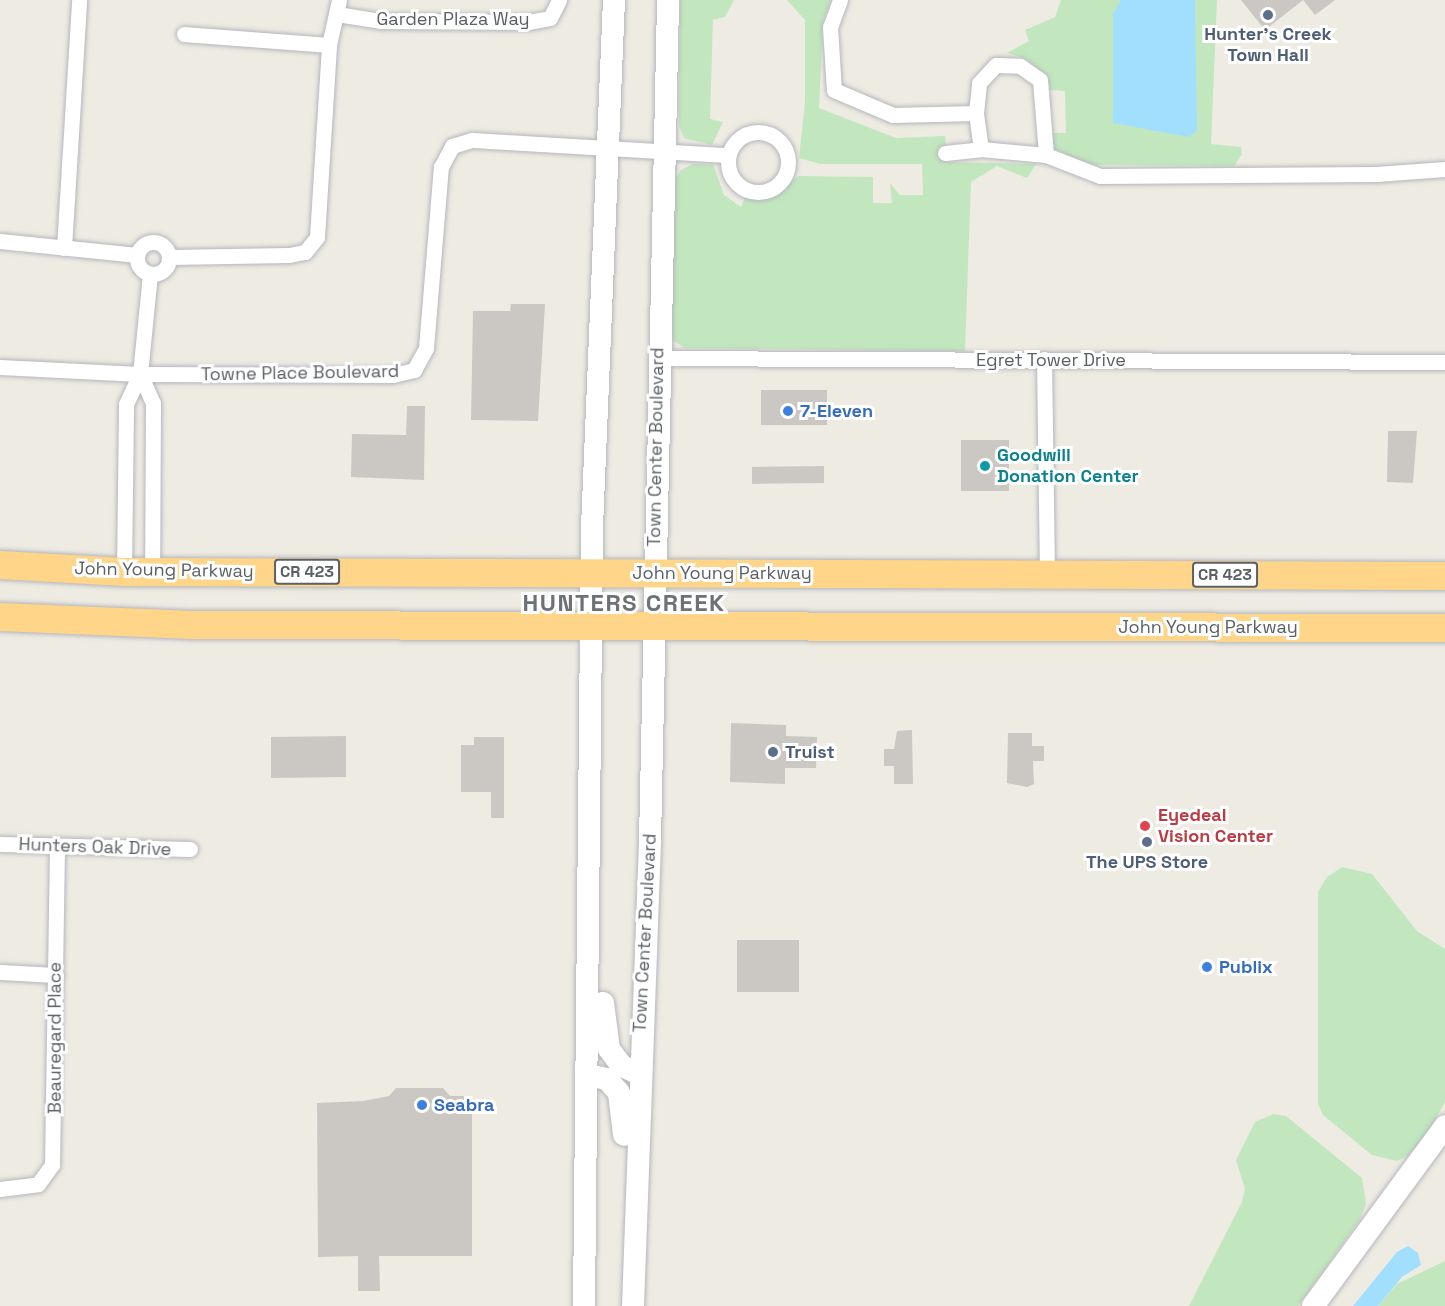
<!DOCTYPE html>
<style>
body{margin:0}
#map{position:relative;width:1445px;height:1306px;overflow:hidden;background:#eeebe3;font-family:"Space Grotesk",sans-serif}
div>[style]{position:absolute}
.green>*{inset:0;background:#c2e7bf}
.water>*{inset:0;background:#a2dfff}
.building>*{inset:0;background:#cbc7c2}
.roads{filter:drop-shadow(0 0 2px #b4b7bb) drop-shadow(0 0 2px #b4b7bb)}
.street>*{height:15px;margin:-7.5px;padding:0 7.5px;transform-origin:7.5px;border-radius:7.5px;background:#fff}
.street>.ring{margin:-7.5px;padding:0;box-sizing:content-box;background:none;border:15px solid #fff;border-radius:50%}
.secondary>*{height:22px;margin:-11px;padding:0 11px;transform-origin:11px;border-radius:11px;background:#fff}
.highway>*{height:28px;margin:-14px;padding:0 14px;transform-origin:14px;border-radius:14px;background:#ffd689}
.dots>*{width:16px;height:16px;translate:-50% -50%;box-sizing:border-box;border:3px solid #fff;border-radius:50%}
span{translate:-50% -50%;white-space:nowrap;text-align:center;line-height:1.15;-webkit-text-stroke:6px #fff;paint-order:stroke}
.shield-label span{padding:2px 4px;background:#fff;border:2px solid;border-radius:4px;-webkit-text-stroke-width:0}
.shield-label{font-size:16px;color:#5b6064;font-weight:700}
.street-label{font-size:18px;color:#5b6064}
.service-label{font-size:18px;color:#4e5e75;font-weight:700}
.left{translate:0 -50%;text-align:left}
.shop-label{font-size:18px;color:#366cbe;font-weight:700}
.culture-label{font-size:18px;color:#0d838f;font-weight:700}
.health-label{font-size:18px;color:#be3a42;font-weight:700}
.district-label{font-size:24px;color:#6c7276;font-weight:700;letter-spacing:1.5px}
</style>
<div id="map">
<div class="green">
<i style="clip-path:polygon(680px 0,734px 0,725px 17px,713px 20px,710px 119px,723px 122px,712px 145px,684px 138px,679px 126px)"></i>
<i style="clip-path:polygon(787px 0,831px 0,823px 21px,819px 108px,896px 138px,945px 136px,947px 162px,1036px 164px,1027px 178px,997px 166px,971px 182px,965px 351px,685px 348px,674px 341px,669px 328px,674px 180px,681px 170px,693px 164px,713px 164px,724px 195px,741px 207px,746px 195px,772px 194px,799px 176px,873px 177px,873px 203px,892px 203px,890px 183px,900px 195px,923px 195px,922px 164px,820px 164px,799px 158px,805px 102px,805px 20px)"></i>
<i style="clip-path:polygon(1061px 0,1217px 0,1211px 144px,1241px 147px,1242px 154px,1234px 166px,1093px 165px,1052px 148px,1053px 133px,1066px 133px,1065px 91px,1050px 90px,1048px 76px,1024px 58px,1007px 53px,1029px 41px,1025px 30px,1055px 17px)"></i>
<i style="clip-path:polygon(1342px 867px,1372px 874px,1417px 931px,1445px 949px,1445px 1102px,1428px 1132px,1409px 1155px,1397px 1161px,1372px 1155px,1323px 1115px,1318px 1104px,1318px 892px,1327px 877px)"></i>
<i style="clip-path:polygon(1273px 1114px,1286px 1116px,1362px 1178px,1366px 1204px,1359px 1221px,1298px 1306px,1189px 1306px,1242px 1202px,1245px 1189px,1236px 1160px,1255px 1122px)"></i>
<i style="clip-path:polygon(1445px 1261px,1445px 1306px,1378px 1306px,1397px 1284px)"></i>
</div>
<div class="water">
<i style="clip-path:polygon(1121px 0,1195px 0,1197px 131px,1188px 137px,1113px 123px,1113px 14px)"></i>
<i style="clip-path:polygon(1408px 1246px,1418px 1253px,1421px 1265px,1402px 1277px,1378px 1306px,1353px 1306px,1397px 1252px)"></i>
</div>
<div class="building">
<i style="clip-path:polygon(1241px 0,1303px 0,1265px 30px)"></i>
<i style="clip-path:polygon(1303px 0,1335px 0,1315px 15px)"></i>
<i style="clip-path:polygon(511px 304px,545px 304px,538px 421px,471px 420px,473px 311px,510px 311px)"></i>
<i style="clip-path:polygon(761px 390px,827px 390px,827px 425px,761px 425px)"></i>
<i style="clip-path:polygon(407px 406px,425px 406px,424px 480px,351px 477px,352px 434px,406px 435px)"></i>
<i style="clip-path:polygon(1388px 431px,1417px 431px,1413px 483px,1387px 482px)"></i>
<i style="clip-path:polygon(961px 440px,1009px 440px,1009px 491px,961px 491px)"></i>
<i style="clip-path:polygon(824px 466px,824px 483px,752px 484px,752px 467px)"></i>
<i style="clip-path:polygon(731px 723px,786px 725px,786px 736px,817px 737px,816px 768px,785px 768px,785px 784px,730px 782px)"></i>
<i style="clip-path:polygon(912px 730px,913px 784px,894px 784px,894px 766px,884px 766px,884px 749px,894px 749px,897px 731px)"></i>
<i style="clip-path:polygon(1008px 733px,1032px 733px,1032px 746px,1044px 746px,1044px 761px,1033px 761px,1034px 784px,1027px 787px,1007px 783px)"></i>
<i style="clip-path:polygon(346px 736px,346px 777px,271px 778px,271px 737px)"></i>
<i style="clip-path:polygon(474px 737px,504px 737px,504px 818px,491px 818px,491px 792px,461px 792px,461px 745px,474px 745px)"></i>
<i style="clip-path:polygon(737px 940px,799px 940px,799px 992px,737px 992px)"></i>
<i style="clip-path:polygon(396px 1088px,443px 1088px,450px 1096px,472px 1096px,472px 1256px,379px 1256px,380px 1291px,358px 1291px,358px 1256px,318px 1257px,317px 1103px,363px 1101px,389px 1096px)"></i>
</div>
<div class="roads">
<div class="street">
<i style="left:840px;top:0;width:29px;rotate:110deg"></i>
<i style="left:830px;top:27px;width:63px;rotate:86.4deg"></i>
<i style="left:834px;top:90px;width:64px;rotate:23deg"></i>
<i style="left:893px;top:115px;width:83px;rotate:-1.4deg"></i>
<i style="left:337px;top:14px;width:45px;rotate:9deg"></i>
<i style="left:381px;top:21px;width:147px;rotate:0.4deg"></i>
<i style="left:528px;top:22px;width:22px;rotate:-10deg"></i>
<i style="left:550px;top:18px;width:20px;rotate:-63deg"></i>
<i style="left:184px;top:34px;width:145px;rotate:4.3deg"></i>
<i class="ring" style="left:728px;top:132px;width:45px;height:45px"></i>
<i style="left:981px;top:149px;width:36px;rotate:-98deg"></i>
<i style="left:976px;top:113px;width:30px;rotate:-84deg"></i>
<i style="left:979px;top:83px;width:25px;rotate:-47deg"></i>
<i style="left:996px;top:65px;width:24px;rotate:2deg"></i>
<i style="left:1020px;top:66px;width:24px;rotate:35deg"></i>
<i style="left:1040px;top:80px;width:75px;rotate:85.4deg"></i>
<i style="left:945px;top:153px;width:36px;rotate:-6deg"></i>
<i style="left:981px;top:149px;width:65px;rotate:5.3deg"></i>
<i style="left:1046px;top:155px;width:58px;rotate:21.3deg"></i>
<i style="left:1100px;top:176px;width:276px;rotate:-0.4deg"></i>
<i style="left:1376px;top:174px;width:69px;rotate:-4.1deg"></i>
<i style="left:0;top:241px;width:138px;rotate:5.8deg"></i>
<i class="ring" style="left:137px;top:242px;width:17px;height:17px"></i>
<i style="left:64px;top:248px;width:248px;rotate:-86.5deg"></i>
<i style="left:169px;top:257px;width:120px;rotate:-1deg"></i>
<i style="left:289px;top:255px;width:16px;rotate:-11deg"></i>
<i style="left:305px;top:252px;width:19px;rotate:-51deg"></i>
<i style="left:317px;top:237px;width:192px;rotate:-86.4deg"></i>
<i style="left:329px;top:45px;width:46px;rotate:-77.5deg"></i>
<i style="left:657px;top:358px;width:788px;rotate:0.29deg"></i>
<i style="left:1044px;top:359px;width:215px;rotate:89.2deg"></i>
<i style="left:0;top:367px;width:140px;rotate:2.9deg"></i>
<i style="left:140px;top:374px;width:253px;rotate:0.2deg"></i>
<i style="left:393px;top:375px;width:22px;rotate:-13deg"></i>
<i style="left:414px;top:370px;width:25px;rotate:-61deg"></i>
<i style="left:426px;top:348px;width:182px;rotate:-85.3deg"></i>
<i style="left:441px;top:167px;width:24px;rotate:-62deg"></i>
<i style="left:452px;top:146px;width:21px;rotate:-17deg"></i>
<i style="left:472px;top:140px;width:256px;rotate:3.4deg"></i>
<i style="left:140px;top:374px;width:32px;rotate:66deg"></i>
<i style="left:153px;top:403px;width:169px;rotate:90.3deg"></i>
<i style="left:124px;top:572px;width:168px;rotate:-89.3deg"></i>
<i style="left:126px;top:404px;width:33px;rotate:-65deg"></i>
<i style="left:140px;top:374px;width:101px;rotate:-84.3deg"></i>
<i style="left:0;top:844px;width:190px;rotate:1.5deg"></i>
<i style="left:0;top:972px;width:56px;rotate:3.1deg"></i>
<i style="left:0;top:1189px;width:38px;rotate:-7deg"></i>
<i style="left:38px;top:1184px;width:24px;rotate:-54deg"></i>
<i style="left:52px;top:1165px;width:317px;rotate:-89.1deg"></i>
</div>
<div class="secondary">
<i style="left:603px;top:1003px;width:46px;rotate:82.6deg"></i>
<i style="left:609px;top:1049px;width:21px;rotate:53deg"></i>
<i style="left:622px;top:1066px;width:17px;rotate:24deg"></i>
<i style="left:588px;top:1075px;width:19px;rotate:12deg"></i>
<i style="left:607px;top:1079px;width:18px;rotate:49deg"></i>
<i style="left:619px;top:1093px;width:42px;rotate:83.2deg"></i>
<i style="left:584px;top:1306px;width:779px;rotate:-89.41deg"></i>
<i style="left:592px;top:527px;width:527px;rotate:-87.61deg"></i>
<i style="left:633px;top:1306px;width:465px;rotate:-87.9deg"></i>
<i style="left:650px;top:841px;width:841px;rotate:-88.77deg"></i>
<i style="left:1313px;top:1306px;width:223px;rotate:-53.7deg"></i>
</div>
<div class="highway">
<i style="left:0;top:565px;width:124px;rotate:3.2deg"></i>
<i style="left:124px;top:572px;width:1321px;rotate:0.17deg"></i>
<i style="left:0;top:617px;width:190px;rotate:2.4deg"></i>
<i style="left:190px;top:625px;width:1255px;rotate:0.14deg"></i>
</div>
</div>
<div class="dots">
<i style="left:1268px;top:15px;background:#5c6f8a"></i>
<i style="left:788px;top:411px;background:#3f7fe0"></i>
<i style="left:985px;top:466px;background:#0f9aa8"></i>
<i style="left:773px;top:752px;background:#5c6f8a"></i>
<i style="left:1145px;top:826px;background:#e0444e"></i>
<i style="left:1147px;top:842px;background:#5c6f8a"></i>
<i style="left:1207px;top:967px;background:#3f7fe0"></i>
<i style="left:422px;top:1105px;background:#3f7fe0"></i>
</div>
<div class="shield-label">
<span style="left:307px;top:572px">CR 423</span>
<span style="left:1225px;top:575px">CR 423</span>
</div>
<div class="street-label">
<span style="left:453px;top:19px">Garden Plaza Way</span>
<span style="left:1051px;top:360px">Egret Tower Drive</span>
<span style="left:300px;top:373px;rotate:-1deg">Towne Place Boulevard</span>
<span style="left:656px;top:447px;rotate:-89deg">Town Center Boulevard</span>
<span style="left:164px;top:570px;rotate:1deg">John Young Parkway</span>
<span style="left:722px;top:573px">John Young Parkway</span>
<span style="left:1208px;top:627px">John Young Parkway</span>
<span style="left:95px;top:847px;rotate:2deg">Hunters Oak Drive</span>
<span style="left:645px;top:933px;rotate:-87deg">Town Center Boulevard</span>
<span style="left:55px;top:1038px;rotate:-90deg">Beauregard Place</span>
</div>
<div class="service-label">
<span style="left:1268px;top:45px">Hunter's Creek<br>Town Hall</span>
<span class="left" style="left:785px;top:752px">Truist</span>
<span style="left:1147px;top:862px">The UPS Store</span>
</div>
<div class="shop-label">
<span class="left" style="left:800px;top:411px">7-Eleven</span>
<span class="left" style="left:1219px;top:967px">Publix</span>
<span class="left" style="left:434px;top:1105px">Seabra</span>
</div>
<div class="culture-label">
<span class="left" style="left:997px;top:466px">Goodwill<br>Donation Center</span>
</div>
<div class="health-label">
<span class="left" style="left:1158px;top:826px">Eyedeal<br>Vision Center</span>
</div>
<div class="district-label">
<span style="left:624px;top:603px">HUNTERS CREEK</span>
</div>
</div>
